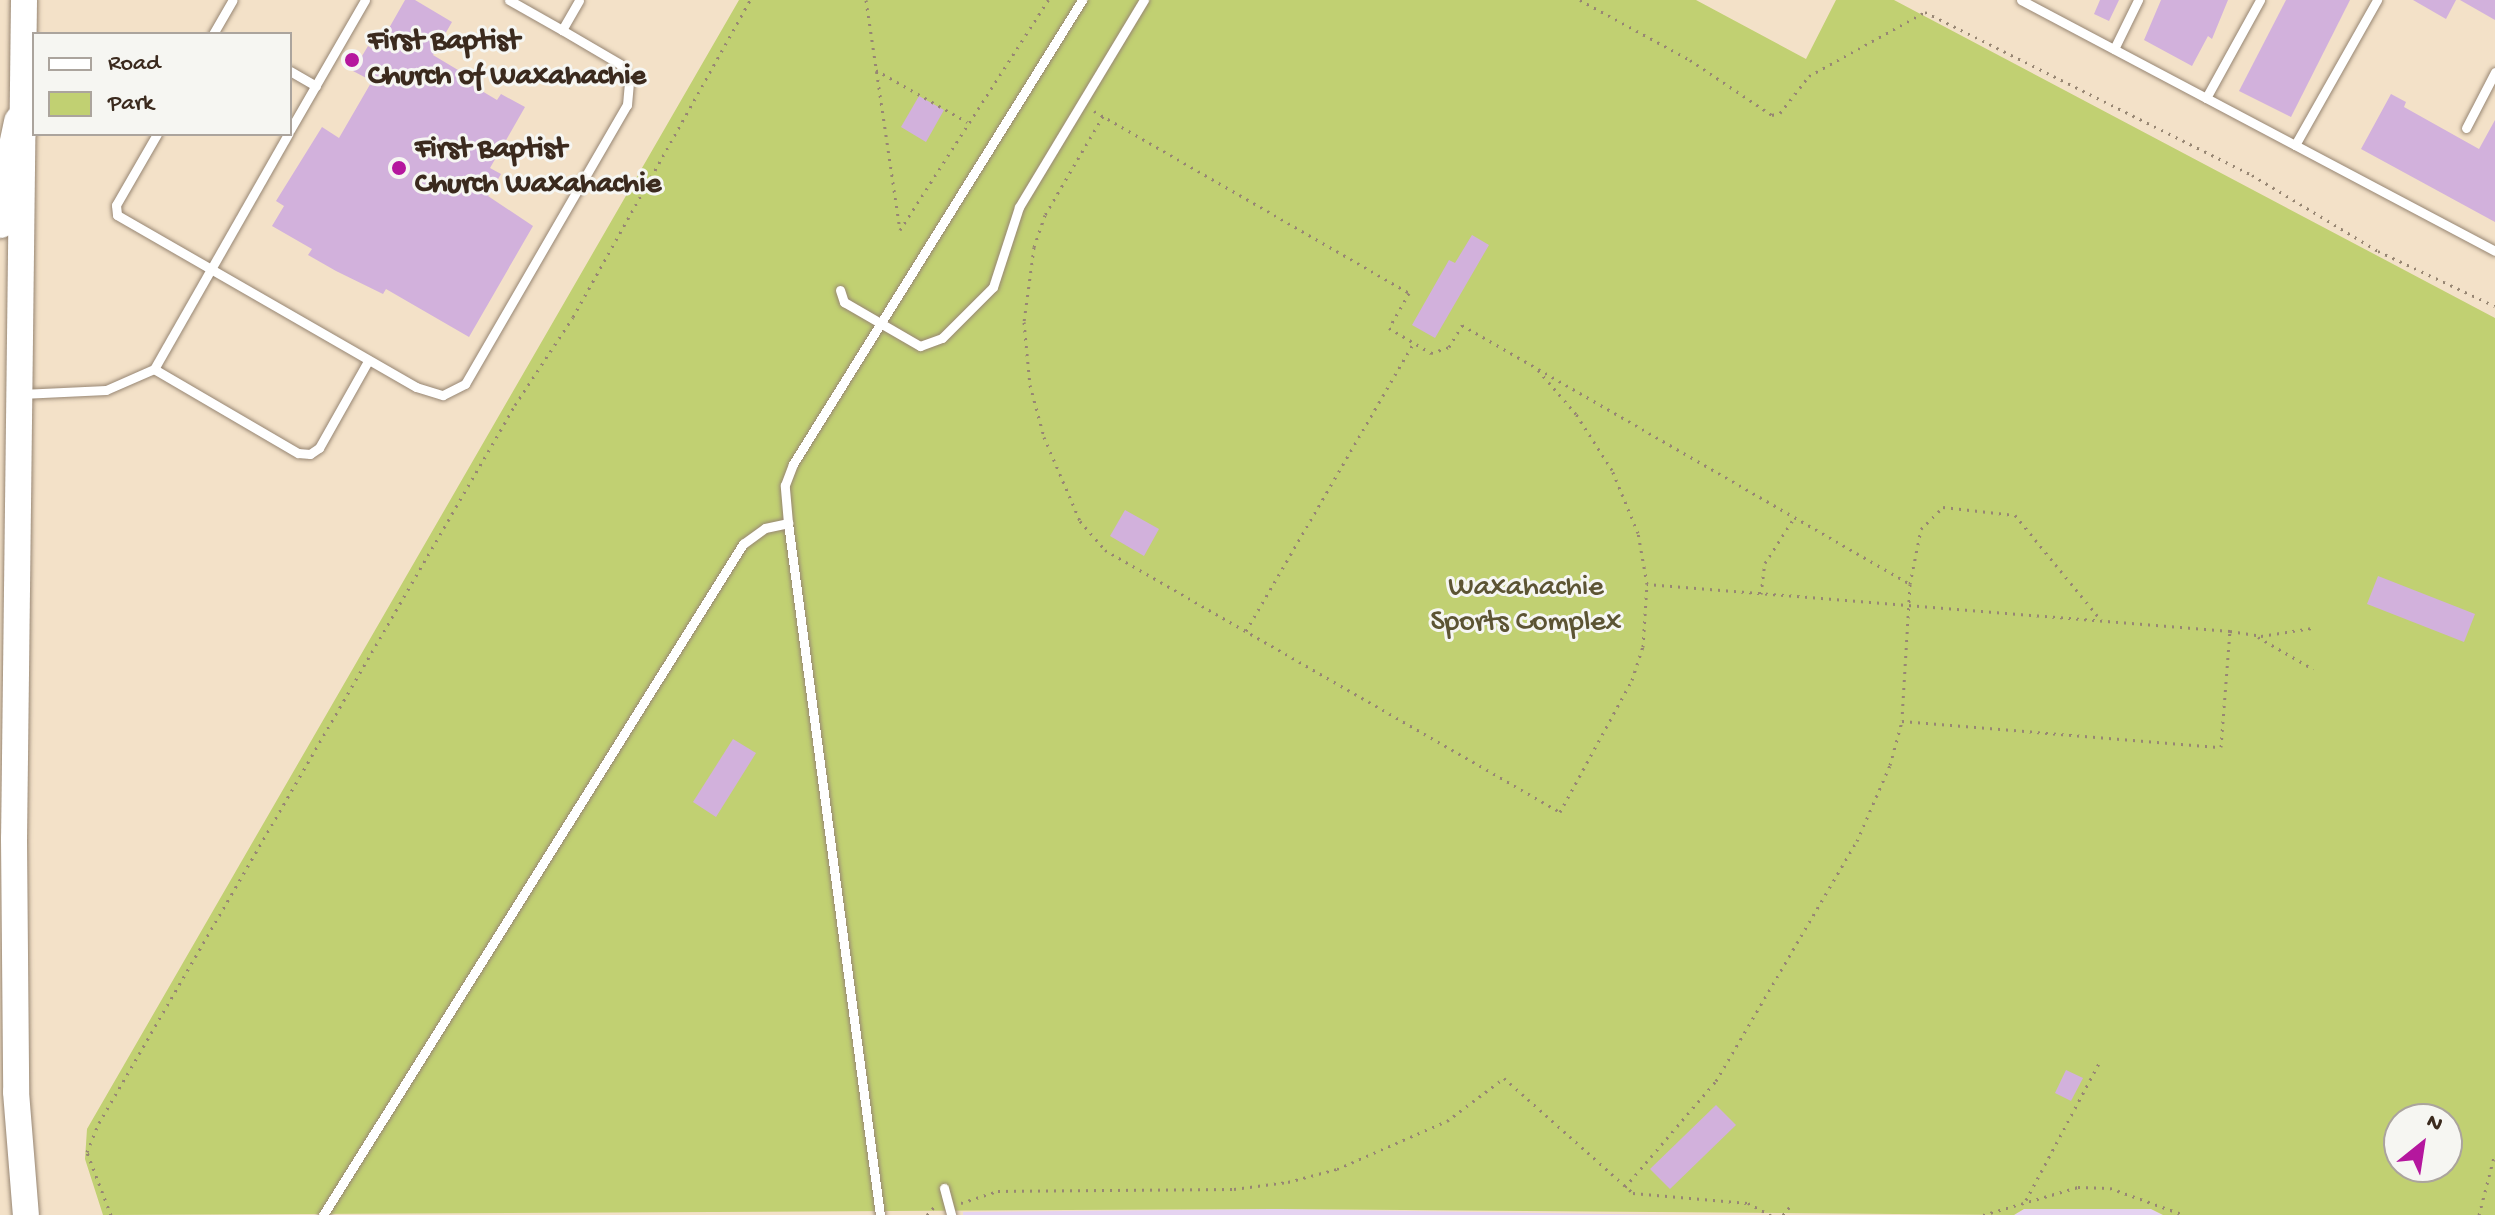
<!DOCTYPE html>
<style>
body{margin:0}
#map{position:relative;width:2495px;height:1215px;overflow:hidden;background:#f3e1c8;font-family:"Gochi Hand",sans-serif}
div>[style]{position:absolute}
.built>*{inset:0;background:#e5d3f1}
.green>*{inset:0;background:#c1d072}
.building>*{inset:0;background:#d2b1dc}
.path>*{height:3px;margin-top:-1.5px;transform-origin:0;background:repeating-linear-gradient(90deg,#978673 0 2px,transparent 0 8px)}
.roads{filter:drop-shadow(0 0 2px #978673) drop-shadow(0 0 2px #978673)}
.lane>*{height:9px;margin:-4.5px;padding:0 4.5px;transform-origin:4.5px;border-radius:4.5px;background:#fff}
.secondary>*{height:26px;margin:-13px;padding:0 13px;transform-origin:13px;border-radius:13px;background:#fff}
.highway>*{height:34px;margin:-17px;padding:0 17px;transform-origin:17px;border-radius:17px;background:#fff}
.dots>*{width:22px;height:22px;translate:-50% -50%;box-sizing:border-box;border:4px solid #f6f6f2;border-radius:50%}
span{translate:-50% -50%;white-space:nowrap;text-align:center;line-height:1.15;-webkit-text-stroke:6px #f6f6f2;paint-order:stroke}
.poi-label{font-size:30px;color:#3b2a1e;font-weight:700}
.left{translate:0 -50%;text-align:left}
.park-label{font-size:30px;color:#5c5433}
.legend{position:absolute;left:32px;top:32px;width:260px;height:104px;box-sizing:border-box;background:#f6f6f2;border:2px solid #aba49d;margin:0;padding:10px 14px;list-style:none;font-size:24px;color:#3b2a1e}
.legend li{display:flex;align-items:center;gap:16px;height:40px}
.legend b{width:40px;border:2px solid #aba49d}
.north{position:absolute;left:2383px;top:1103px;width:80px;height:80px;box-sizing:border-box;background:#f6f6f2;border:2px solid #aba49d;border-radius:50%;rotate:30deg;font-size:22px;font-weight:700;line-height:32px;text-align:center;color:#3b2a1e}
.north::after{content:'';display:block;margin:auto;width:28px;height:36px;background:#b5179e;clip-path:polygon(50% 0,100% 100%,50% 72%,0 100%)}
</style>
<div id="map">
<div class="built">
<i style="clip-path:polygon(1280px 1209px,1674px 1215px,963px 1215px,963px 1212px)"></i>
<i style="clip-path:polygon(2024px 1209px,2151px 1209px,2163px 1215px,2014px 1215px)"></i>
</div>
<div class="green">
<i style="clip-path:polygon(evenodd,739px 0,1696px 0,1806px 59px,1836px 0,1894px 0,2495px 318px,2495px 1215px,2163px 1215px,2151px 1209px,2024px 1209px,2014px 1215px,1280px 1209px,103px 1215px,85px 1159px,87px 1129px,739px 0,2399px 1119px,2447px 1119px,2447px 1167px,2399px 1167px,2399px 1119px)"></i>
</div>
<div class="building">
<i style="clip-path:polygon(405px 0,415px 0,452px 22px,433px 55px,458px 70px,455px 75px,497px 100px,501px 94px,525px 107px,490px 168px,501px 174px,488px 196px,533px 226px,469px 337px,386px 289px,383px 294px,336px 271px,308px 255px,312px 249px,272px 226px,284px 206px,276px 201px,322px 127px,339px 138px,372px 81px,353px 71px,368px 46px,376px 51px)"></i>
<i style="clip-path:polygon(2100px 0,2119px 0,2109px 21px,2094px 14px)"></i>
<i style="clip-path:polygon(2161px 0,2228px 0,2212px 39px,2208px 36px,2192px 66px,2144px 40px)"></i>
<i style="clip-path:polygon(2286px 0,2350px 0,2291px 117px,2239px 91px)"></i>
<i style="clip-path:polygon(2413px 0,2456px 0,2446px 19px)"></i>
<i style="clip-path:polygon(2460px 0,2495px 0,2495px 20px)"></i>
<i style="clip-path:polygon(2391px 94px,2406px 102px,2404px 107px,2479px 149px,2495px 120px,2495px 222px,2361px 149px)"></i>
<i style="clip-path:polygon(919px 96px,944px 110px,926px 142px,901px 127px)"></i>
<i style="clip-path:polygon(1472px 235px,1489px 245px,1435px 338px,1412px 325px,1449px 260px,1455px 263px)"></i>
<i style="clip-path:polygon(1125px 510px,1159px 529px,1144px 556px,1110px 536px)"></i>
<i style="clip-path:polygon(2378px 576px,2475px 614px,2464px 642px,2367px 604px)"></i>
<i style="clip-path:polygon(733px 739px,756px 753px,716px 817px,693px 802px)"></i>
<i style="clip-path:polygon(2066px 1070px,2083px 1078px,2071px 1101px,2055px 1093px)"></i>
<i style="clip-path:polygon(1716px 1105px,1736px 1125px,1670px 1189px,1650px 1169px)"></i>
</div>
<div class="path">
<i style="left:866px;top:0;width:232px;rotate:81.6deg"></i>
<i style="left:900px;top:230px;width:274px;rotate:-57.2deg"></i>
<i style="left:1580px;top:0;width:125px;rotate:28.6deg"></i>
<i style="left:1690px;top:60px;width:99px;rotate:33.9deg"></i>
<i style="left:1772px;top:115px;width:8px;rotate:-14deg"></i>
<i style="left:1780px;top:113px;width:47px;rotate:-51.9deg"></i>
<i style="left:1809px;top:76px;width:132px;rotate:-28.9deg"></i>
<i style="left:1925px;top:12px;width:365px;rotate:26.5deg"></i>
<i style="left:2252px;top:175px;width:147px;rotate:31.1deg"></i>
<i style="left:2378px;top:251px;width:129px;rotate:25.2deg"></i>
<i style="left:876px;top:70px;width:105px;rotate:29.7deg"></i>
<i style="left:1094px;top:111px;width:364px;rotate:30deg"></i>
<i style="left:1409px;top:293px;width:40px;rotate:119.7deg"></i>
<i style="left:1389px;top:328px;width:49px;rotate:30.8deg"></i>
<i style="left:1431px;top:353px;width:19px;rotate:-18deg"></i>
<i style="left:1449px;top:347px;width:26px;rotate:-59deg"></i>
<i style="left:1462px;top:325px;width:517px;rotate:30.03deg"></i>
<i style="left:1910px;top:584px;width:136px;rotate:93.4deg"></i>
<i style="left:1103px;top:116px;width:115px;rotate:120.4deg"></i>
<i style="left:1045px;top:215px;width:34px;rotate:109deg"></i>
<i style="left:1034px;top:247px;width:76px;rotate:97.6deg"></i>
<i style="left:1024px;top:322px;width:63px;rotate:84.6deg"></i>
<i style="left:1030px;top:385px;width:54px;rotate:74.9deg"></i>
<i style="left:1044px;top:437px;width:91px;rotate:66.8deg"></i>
<i style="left:1080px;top:521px;width:38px;rotate:49deg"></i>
<i style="left:1105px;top:550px;width:525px;rotate:29.93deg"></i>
<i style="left:1560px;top:812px;width:150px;rotate:-61.4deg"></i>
<i style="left:1632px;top:680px;width:35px;rotate:-72deg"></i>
<i style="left:1643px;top:647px;width:63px;rotate:-86.4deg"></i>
<i style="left:1647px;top:584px;width:52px;rotate:-100deg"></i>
<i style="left:1638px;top:533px;width:68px;rotate:-112.4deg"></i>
<i style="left:1612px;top:470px;width:67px;rotate:-122.7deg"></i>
<i style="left:1576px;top:414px;width:58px;rotate:-130.8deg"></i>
<i style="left:1910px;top:584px;width:56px;rotate:-78.7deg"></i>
<i style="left:1921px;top:529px;width:31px;rotate:-45deg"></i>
<i style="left:1943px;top:507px;width:72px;rotate:6.3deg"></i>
<i style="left:2015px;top:515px;width:136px;rotate:50.7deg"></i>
<i style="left:1761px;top:594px;width:31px;rotate:-83deg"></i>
<i style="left:1765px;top:563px;width:54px;rotate:-57.2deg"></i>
<i style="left:1246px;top:631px;width:332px;rotate:-59.8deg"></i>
<i style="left:2230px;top:631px;width:31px;rotate:9deg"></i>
<i style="left:2261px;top:636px;width:52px;rotate:-8.9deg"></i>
<i style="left:2258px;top:637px;width:64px;rotate:30.2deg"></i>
<i style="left:1625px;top:1187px;width:140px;rotate:-49.4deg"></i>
<i style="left:1716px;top:1081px;width:278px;rotate:-59.6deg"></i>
<i style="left:1857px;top:841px;width:83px;rotate:-66.5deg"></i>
<i style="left:1890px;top:765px;width:46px;rotate:-74.7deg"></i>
<i style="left:1902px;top:721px;width:320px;rotate:4.7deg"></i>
<i style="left:2221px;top:747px;width:116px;rotate:-85.6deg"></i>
<i style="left:2230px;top:631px;width:585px;rotate:-175.39deg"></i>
<i style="left:2026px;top:1200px;width:155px;rotate:-61.9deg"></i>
<i style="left:961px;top:1203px;width:39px;rotate:-18deg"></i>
<i style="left:998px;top:1191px;width:236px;rotate:-0.5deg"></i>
<i style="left:1234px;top:1189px;width:54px;rotate:-7.4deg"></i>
<i style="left:1288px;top:1182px;width:51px;rotate:-14.9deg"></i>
<i style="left:1337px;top:1169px;width:120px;rotate:-23.6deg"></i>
<i style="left:1447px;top:1121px;width:71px;rotate:-37deg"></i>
<i style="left:1504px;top:1078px;width:173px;rotate:41.7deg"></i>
<i style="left:1633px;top:1193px;width:115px;rotate:5deg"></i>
<i style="left:1748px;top:1203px;width:26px;rotate:28deg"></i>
<i style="left:111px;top:1215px;width:67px;rotate:-110.9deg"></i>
<i style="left:87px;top:1152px;width:31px;rotate:-68deg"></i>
<i style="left:99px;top:1123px;width:830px;rotate:-59.91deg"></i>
<i style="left:515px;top:405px;width:105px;rotate:-56.6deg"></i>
<i style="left:573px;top:317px;width:363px;rotate:-60.8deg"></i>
<i style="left:927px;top:1215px;width:11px;rotate:-49deg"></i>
<i style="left:1783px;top:1215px;width:14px;rotate:-51deg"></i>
<i style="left:1983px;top:1215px;width:99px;rotate:-16.4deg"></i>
<i style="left:2078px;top:1187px;width:32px;rotate:2deg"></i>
<i style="left:2110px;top:1188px;width:79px;rotate:20deg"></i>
<i style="left:2479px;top:1215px;width:64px;rotate:-75.5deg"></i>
</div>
<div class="roads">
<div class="lane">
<i style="left:509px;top:0;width:61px;rotate:29.5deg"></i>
<i style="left:2021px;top:0;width:536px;rotate:27.9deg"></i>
<i style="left:213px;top:34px;width:39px;rotate:-60deg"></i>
<i style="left:2114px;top:49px;width:55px;rotate:-63.9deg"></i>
<i style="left:290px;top:71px;width:30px;rotate:30deg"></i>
<i style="left:2206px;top:98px;width:112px;rotate:-61.1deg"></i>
<i style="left:2466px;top:128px;width:63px;rotate:-62.6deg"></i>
<i style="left:290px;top:130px;width:150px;rotate:-60deg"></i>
<i style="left:157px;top:134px;width:82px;rotate:120deg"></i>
<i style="left:116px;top:205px;width:10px;rotate:84deg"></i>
<i style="left:117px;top:215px;width:345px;rotate:29.9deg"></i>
<i style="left:416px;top:387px;width:28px;rotate:17deg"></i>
<i style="left:443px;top:395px;width:25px;rotate:-27deg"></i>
<i style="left:465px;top:384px;width:323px;rotate:-59.9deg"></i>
<i style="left:627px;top:105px;width:23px;rotate:-85deg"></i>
<i style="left:629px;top:82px;width:20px;rotate:-117deg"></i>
<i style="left:620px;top:64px;width:67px;rotate:-149.6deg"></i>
<i style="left:562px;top:30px;width:34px;rotate:-60deg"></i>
<i style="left:2295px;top:145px;width:167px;rotate:-60.5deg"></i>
<i style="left:840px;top:290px;width:13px;rotate:72deg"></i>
<i style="left:844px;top:302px;width:88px;rotate:30.1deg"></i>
<i style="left:920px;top:346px;width:23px;rotate:-20deg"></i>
<i style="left:942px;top:338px;width:72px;rotate:-45deg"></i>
<i style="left:993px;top:287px;width:84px;rotate:-72deg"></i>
<i style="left:1019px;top:207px;width:242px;rotate:-58.9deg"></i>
<i style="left:154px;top:369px;width:167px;rotate:30.3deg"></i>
<i style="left:298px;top:453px;width:12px;rotate:5deg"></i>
<i style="left:310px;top:454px;width:11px;rotate:-34deg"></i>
<i style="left:319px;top:448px;width:100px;rotate:-60.6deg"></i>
<i style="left:21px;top:394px;width:85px;rotate:-2.7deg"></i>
<i style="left:106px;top:390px;width:52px;rotate:-23.6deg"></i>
<i style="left:154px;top:369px;width:271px;rotate:-60.3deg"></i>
<i style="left:788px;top:523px;width:698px;rotate:82.43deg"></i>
<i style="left:944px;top:1188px;width:28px;rotate:75deg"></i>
<i style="left:323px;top:1215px;width:792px;rotate:-57.96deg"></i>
<i style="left:743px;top:544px;width:27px;rotate:-36deg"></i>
<i style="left:765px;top:528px;width:24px;rotate:-12deg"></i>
<i style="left:788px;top:523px;width:38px;rotate:-95deg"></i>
<i style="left:785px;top:485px;width:22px;rotate:-69deg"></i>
<i style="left:793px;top:464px;width:547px;rotate:-58.08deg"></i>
</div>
<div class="secondary">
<i style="left:24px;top:0;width:839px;rotate:90.68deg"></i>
<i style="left:14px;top:839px;width:253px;rotate:89.5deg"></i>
<i style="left:16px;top:1092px;width:123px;rotate:85.4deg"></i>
</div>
<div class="highway">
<i style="left:0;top:221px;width:101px;rotate:-78deg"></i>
</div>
</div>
<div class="dots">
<i style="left:352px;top:60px;background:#b5179e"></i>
<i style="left:399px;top:168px;background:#b5179e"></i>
</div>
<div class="poi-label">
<span class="left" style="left:368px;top:60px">First Baptist<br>Church of Waxahachie</span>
<span class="left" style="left:415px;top:168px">First Baptist<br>Church Waxahachie</span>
</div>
<div class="park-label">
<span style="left:1526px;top:606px">Waxahachie<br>Sports Complex</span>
</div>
<ul class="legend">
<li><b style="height:10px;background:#fff"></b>Road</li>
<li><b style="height:22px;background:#c1d072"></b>Park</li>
</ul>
<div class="north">N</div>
</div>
